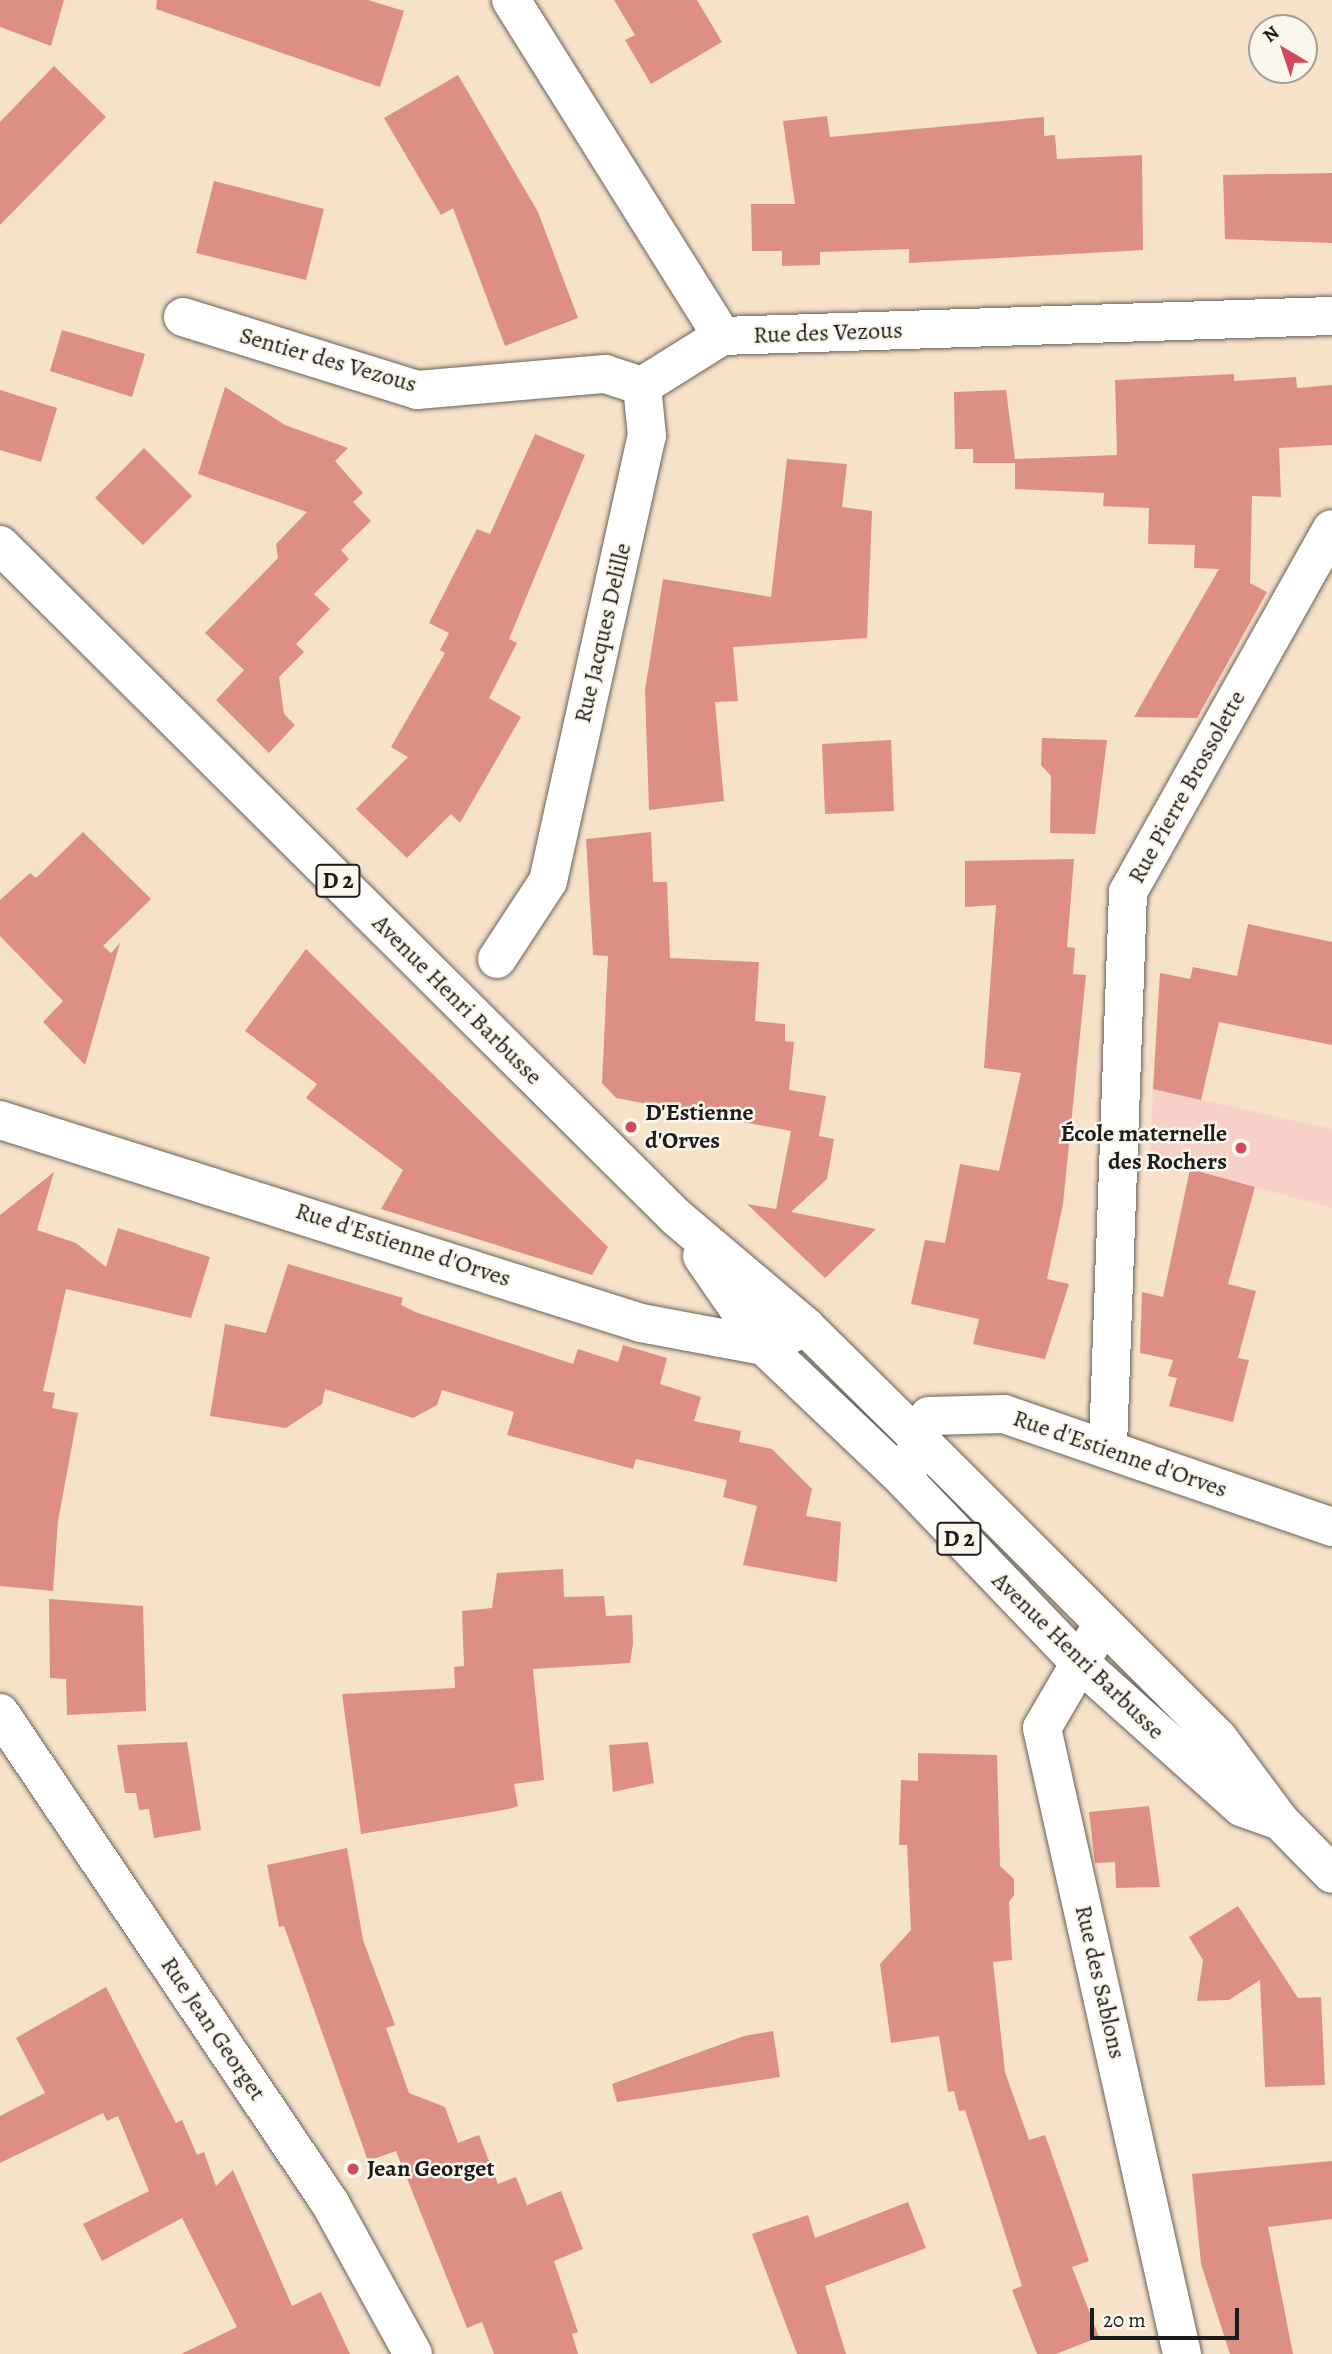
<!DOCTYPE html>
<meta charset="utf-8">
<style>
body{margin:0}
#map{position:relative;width:1332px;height:2354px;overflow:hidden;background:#f6e1c9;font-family:Alegreya,serif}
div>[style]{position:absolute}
.built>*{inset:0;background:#f7d1c8}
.building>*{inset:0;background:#de8f85}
.roads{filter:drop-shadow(0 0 2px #686159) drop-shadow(0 0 2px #686159)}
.street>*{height:38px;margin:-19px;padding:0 19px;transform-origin:19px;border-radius:19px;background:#fff}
.primary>*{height:38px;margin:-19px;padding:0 19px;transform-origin:19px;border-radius:19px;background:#fff}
.dots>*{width:19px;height:19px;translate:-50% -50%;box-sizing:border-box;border:4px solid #fbf7ec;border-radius:50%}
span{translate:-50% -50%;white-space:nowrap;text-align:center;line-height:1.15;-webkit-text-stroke:5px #fbf7ec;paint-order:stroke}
.shield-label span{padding:2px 5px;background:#fbf7ec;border:2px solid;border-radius:5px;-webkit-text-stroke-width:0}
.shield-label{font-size:23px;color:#1c1c1c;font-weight:700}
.street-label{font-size:24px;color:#1c1c1c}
.poi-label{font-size:24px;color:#1c1c1c;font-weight:700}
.left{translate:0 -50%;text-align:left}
.right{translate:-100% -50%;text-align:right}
.north{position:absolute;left:1248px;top:14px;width:70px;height:70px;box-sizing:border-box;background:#fbf7ec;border:2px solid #a29f99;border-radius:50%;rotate:321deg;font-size:19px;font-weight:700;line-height:28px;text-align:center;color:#1c1c1c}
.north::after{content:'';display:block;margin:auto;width:24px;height:32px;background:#d1495b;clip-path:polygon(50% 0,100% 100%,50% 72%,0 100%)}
.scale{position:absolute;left:1090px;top:2308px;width:149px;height:32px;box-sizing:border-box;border:4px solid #1c1c1c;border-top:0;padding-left:9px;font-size:21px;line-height:24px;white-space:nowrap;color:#1c1c1c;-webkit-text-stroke:5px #fbf7ec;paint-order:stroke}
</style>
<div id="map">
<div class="built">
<i style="clip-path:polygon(1153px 1089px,1332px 1129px,1332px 1208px,1150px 1158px)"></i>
</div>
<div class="building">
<i style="clip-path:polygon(0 0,64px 0,51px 46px,0 27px)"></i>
<i style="clip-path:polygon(157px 0,368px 0,404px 11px,380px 87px,156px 9px)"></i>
<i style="clip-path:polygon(614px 0,697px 0,722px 42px,651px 84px,625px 40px,635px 35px)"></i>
<i style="clip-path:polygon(54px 66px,106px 117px,0 225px,0 122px)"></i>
<i style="clip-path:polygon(458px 75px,538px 212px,578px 318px,505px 346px,453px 208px,441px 215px,384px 118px)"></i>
<i style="clip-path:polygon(827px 116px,830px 137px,1044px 117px,1044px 136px,1055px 135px,1057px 159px,1142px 155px,1143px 250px,909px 263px,909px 249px,820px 252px,820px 265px,782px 266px,782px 251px,752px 251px,751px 204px,795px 204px,783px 121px)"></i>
<i style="clip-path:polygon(1332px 173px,1332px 243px,1225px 239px,1223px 175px)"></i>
<i style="clip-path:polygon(214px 181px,324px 209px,306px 280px,196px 253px)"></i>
<i style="clip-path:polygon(62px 330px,145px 354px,132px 397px,50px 371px)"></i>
<i style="clip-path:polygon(1234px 374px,1234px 381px,1296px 377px,1297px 388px,1332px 385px,1332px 445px,1279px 448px,1281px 497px,1252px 496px,1250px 583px,1267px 592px,1197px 718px,1134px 717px,1219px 569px,1194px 568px,1195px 545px,1148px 544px,1149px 508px,1103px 506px,1104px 493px,1015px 489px,1015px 463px,973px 463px,973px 449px,955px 449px,954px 392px,1006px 390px,1015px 459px,1117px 455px,1115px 380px)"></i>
<i style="clip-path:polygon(225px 387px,285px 425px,348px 448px,335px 461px,363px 493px,353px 502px,371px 521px,341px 550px,349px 559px,314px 594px,330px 609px,296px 644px,304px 652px,279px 677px,284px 714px,295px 725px,269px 753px,216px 700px,244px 670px,205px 633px,278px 558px,276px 544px,307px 512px,198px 474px)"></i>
<i style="clip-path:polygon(0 390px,57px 408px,41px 462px,0 450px)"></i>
<i style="clip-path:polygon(535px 434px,585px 455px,509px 639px,517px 643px,489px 698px,521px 717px,460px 823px,451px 814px,407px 858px,356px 809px,408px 757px,391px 747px,445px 653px,440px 650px,449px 633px,429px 623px,477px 529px,490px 534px)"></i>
<i style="clip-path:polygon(144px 448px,192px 496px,143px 545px,95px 498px)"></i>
<i style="clip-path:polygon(787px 459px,847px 464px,842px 507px,872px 511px,867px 638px,733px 647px,738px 701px,715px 702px,724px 801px,649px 810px,645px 690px,663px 579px,771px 597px)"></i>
<i style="clip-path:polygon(1042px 738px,1107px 740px,1095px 834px,1050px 833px,1051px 776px,1041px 765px)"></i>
<i style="clip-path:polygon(891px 740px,894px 811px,825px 814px,822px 744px)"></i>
<i style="clip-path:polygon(83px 832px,151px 899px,103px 946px,111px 953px,120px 943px,85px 1065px,43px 1022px,63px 1001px,0 936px,0 900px,30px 873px,36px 878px)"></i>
<i style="clip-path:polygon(651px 832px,653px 882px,667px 882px,670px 958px,759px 962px,755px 1021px,785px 1024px,785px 1041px,794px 1042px,789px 1090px,826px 1096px,819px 1136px,834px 1139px,827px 1179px,791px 1212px,876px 1229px,825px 1278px,747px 1204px,776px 1209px,791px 1131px,616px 1098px,602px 1083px,608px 956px,593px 955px,586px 839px)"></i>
<i style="clip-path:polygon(1074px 859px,1067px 947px,1075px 948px,1073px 974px,1086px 975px,1063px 1204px,1047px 1279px,1069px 1284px,1045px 1359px,973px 1344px,979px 1319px,911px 1304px,925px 1240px,945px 1243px,960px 1164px,999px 1171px,1021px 1073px,984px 1068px,996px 905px,965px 907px,965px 861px)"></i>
<i style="clip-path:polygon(1248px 924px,1332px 942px,1332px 1045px,1219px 1022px,1201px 1100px,1153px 1089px,1160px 973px,1190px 979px,1193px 967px,1237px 976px)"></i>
<i style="clip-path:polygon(306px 949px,608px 1247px,592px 1275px,381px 1209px,403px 1170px,306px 1098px,317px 1084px,245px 1031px)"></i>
<i style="clip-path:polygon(1190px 1169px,1255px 1187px,1228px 1284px,1256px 1291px,1238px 1358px,1249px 1360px,1233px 1422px,1169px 1406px,1177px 1378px,1168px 1376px,1173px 1360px,1140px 1353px,1142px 1292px,1163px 1297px)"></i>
<i style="clip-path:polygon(54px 1172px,37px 1230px,76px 1243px,106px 1267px,118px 1228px,210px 1257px,191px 1318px,66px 1289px,43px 1391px,55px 1393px,52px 1408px,78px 1413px,58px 1521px,53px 1591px,0 1586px,0 1215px)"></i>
<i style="clip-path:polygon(288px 1264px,403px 1298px,401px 1305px,418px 1313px,573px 1364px,578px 1349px,618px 1362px,623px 1345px,667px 1358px,660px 1384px,701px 1397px,694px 1421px,741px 1431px,739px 1442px,772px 1449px,812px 1489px,806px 1516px,841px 1522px,837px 1582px,743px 1565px,757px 1506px,723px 1497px,727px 1480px,636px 1459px,633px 1469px,507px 1435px,514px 1412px,442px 1390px,437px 1405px,413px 1418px,325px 1389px,322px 1404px,286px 1428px,210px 1416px,225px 1324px,266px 1333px)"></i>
<i style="clip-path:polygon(563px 1569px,564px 1597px,604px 1596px,606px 1616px,632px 1615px,633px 1644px,630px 1663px,533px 1669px,544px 1780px,514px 1784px,518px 1806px,509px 1809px,361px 1834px,342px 1694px,455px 1688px,454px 1667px,464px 1666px,462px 1611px,492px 1608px,497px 1573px)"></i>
<i style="clip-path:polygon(49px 1599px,143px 1606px,146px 1711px,67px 1715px,66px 1679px,50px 1678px)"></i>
<i style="clip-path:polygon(187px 1742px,201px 1830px,154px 1838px,149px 1809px,139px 1810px,136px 1793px,125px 1793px,117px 1745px)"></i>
<i style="clip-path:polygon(648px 1742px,654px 1783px,613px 1792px,609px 1745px)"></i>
<i style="clip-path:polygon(918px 1753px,997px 1755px,1000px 1866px,1014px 1879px,1014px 1895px,1009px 1902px,1012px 1960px,993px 1962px,1005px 2072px,1029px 2140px,1045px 2135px,1089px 2261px,1072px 2267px,1099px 2337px,1056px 2354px,1037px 2354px,1012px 2290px,1022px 2286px,965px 2110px,959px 2111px,954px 2091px,948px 2092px,939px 2036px,891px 2043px,880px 1964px,911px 1930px,907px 1845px,899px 1845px,901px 1780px,918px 1781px)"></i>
<i style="clip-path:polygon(1149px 1806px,1160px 1887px,1116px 1888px,1115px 1862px,1095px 1863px,1089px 1812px)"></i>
<i style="clip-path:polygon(347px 1848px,363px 1940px,395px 2025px,386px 2028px,409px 2093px,445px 2107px,458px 2143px,479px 2135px,498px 2184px,516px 2177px,527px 2205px,561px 2191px,583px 2249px,554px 2261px,578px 2332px,572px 2334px,578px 2354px,494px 2354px,482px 2322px,467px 2328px,396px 2151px,368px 2161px,284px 1926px,279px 1927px,267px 1865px)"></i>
<i style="clip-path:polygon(1238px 1906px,1298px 1998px,1321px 1997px,1325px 2085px,1265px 2087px,1260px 1980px,1229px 2000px,1197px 2001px,1203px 1960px,1189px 1937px)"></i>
<i style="clip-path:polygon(106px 1987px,176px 2123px,182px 2120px,197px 2155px,204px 2152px,216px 2186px,233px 2170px,292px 2306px,321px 2292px,350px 2354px,181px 2354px,237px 2327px,182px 2218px,102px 2261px,83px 2224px,149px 2191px,118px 2116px,107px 2121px,103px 2113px,0 2163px,0 2116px,45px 2093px,16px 2038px)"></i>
<i style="clip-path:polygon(773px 2031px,780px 2077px,617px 2102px,612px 2084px,744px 2036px)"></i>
<i style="clip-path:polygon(1332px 2161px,1332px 2219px,1268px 2227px,1293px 2354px,1230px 2354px,1201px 2264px,1192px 2174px)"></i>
<i style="clip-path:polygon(908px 2202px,926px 2248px,825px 2286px,846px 2354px,797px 2354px,752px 2234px,808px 2215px,815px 2238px)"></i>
</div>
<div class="roads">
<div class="street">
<i style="left:511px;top:0;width:397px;rotate:57.9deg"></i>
<i style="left:722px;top:336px;width:610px;rotate:-1.88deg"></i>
<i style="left:183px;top:317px;width:245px;rotate:17.3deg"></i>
<i style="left:417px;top:390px;width:189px;rotate:-4.9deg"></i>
<i style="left:605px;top:374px;width:39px;rotate:18deg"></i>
<i style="left:497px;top:959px;width:93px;rotate:-56.8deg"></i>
<i style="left:548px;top:881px;width:456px;rotate:-77.5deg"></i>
<i style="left:647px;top:436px;width:50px;rotate:-95.7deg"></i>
<i style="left:642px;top:386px;width:94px;rotate:-32deg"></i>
<i style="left:0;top:1120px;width:672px;rotate:17.57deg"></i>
<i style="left:641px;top:1323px;width:125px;rotate:10.6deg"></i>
<i style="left:764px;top:1346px;width:46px;rotate:-24.3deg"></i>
<i style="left:1108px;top:1446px;width:554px;rotate:-87.93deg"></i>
<i style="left:1128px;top:892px;width:416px;rotate:-60.7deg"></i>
<i style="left:908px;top:1470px;width:58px;rotate:-68.7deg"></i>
<i style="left:929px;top:1416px;width:75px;rotate:-1.5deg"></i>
<i style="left:1004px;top:1414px;width:347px;rotate:19deg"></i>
<i style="left:1102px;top:1625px;width:119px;rotate:120.2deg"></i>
<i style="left:1042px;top:1728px;width:641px;rotate:77.39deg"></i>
<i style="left:0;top:1713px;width:591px;rotate:56.04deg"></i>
<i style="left:330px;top:2203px;width:172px;rotate:61.2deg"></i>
</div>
<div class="primary">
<i style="left:0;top:545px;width:953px;rotate:44.83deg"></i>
<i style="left:676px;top:1217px;width:170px;rotate:40.2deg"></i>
<i style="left:806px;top:1327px;width:159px;rotate:44.7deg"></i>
<i style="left:919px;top:1439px;width:423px;rotate:45deg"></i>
<i style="left:1218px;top:1738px;width:104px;rotate:53.2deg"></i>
<i style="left:1280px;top:1821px;width:74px;rotate:45.5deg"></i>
<i style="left:702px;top:1256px;width:109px;rotate:55.4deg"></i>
<i style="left:764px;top:1346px;width:195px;rotate:43.5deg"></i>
<i style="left:905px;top:1480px;width:252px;rotate:46.3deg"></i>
<i style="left:1079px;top:1662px;width:217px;rotate:41.8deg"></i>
<i style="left:1241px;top:1807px;width:41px;rotate:19.7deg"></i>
</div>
</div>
<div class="dots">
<i style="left:631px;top:1127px;background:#d1495b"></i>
<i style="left:1241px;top:1148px;background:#d1495b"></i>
<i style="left:353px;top:2169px;background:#d1495b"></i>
</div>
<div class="shield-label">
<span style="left:338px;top:881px">D 2</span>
<span style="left:959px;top:1539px">D 2</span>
</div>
<div class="street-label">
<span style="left:828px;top:333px;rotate:-2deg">Rue des Vezous</span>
<span style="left:328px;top:360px;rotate:16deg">Sentier des Vezous</span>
<span style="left:603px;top:633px;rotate:-77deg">Rue Jacques Delille</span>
<span style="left:1187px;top:787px;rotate:-61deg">Rue Pierre Brossolette</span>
<span style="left:457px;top:1000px;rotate:45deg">Avenue Henri Barbusse</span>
<span style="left:403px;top:1245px;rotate:18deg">Rue d'Estienne d'Orves</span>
<span style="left:1120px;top:1454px;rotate:19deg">Rue d'Estienne d'Orves</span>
<span style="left:1078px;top:1656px;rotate:44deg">Avenue Henri Barbusse</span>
<span style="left:1100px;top:1982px;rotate:77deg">Rue des Sablons</span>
<span style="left:213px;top:2029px;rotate:56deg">Rue Jean Georget</span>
</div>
<div class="poi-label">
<span class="left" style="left:645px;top:1127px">D'Estienne<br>d'Orves</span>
<span class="right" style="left:1227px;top:1148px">École maternelle<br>des Rochers</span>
<span class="left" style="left:367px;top:2169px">Jean Georget</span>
</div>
<div class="north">N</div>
<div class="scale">20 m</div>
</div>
